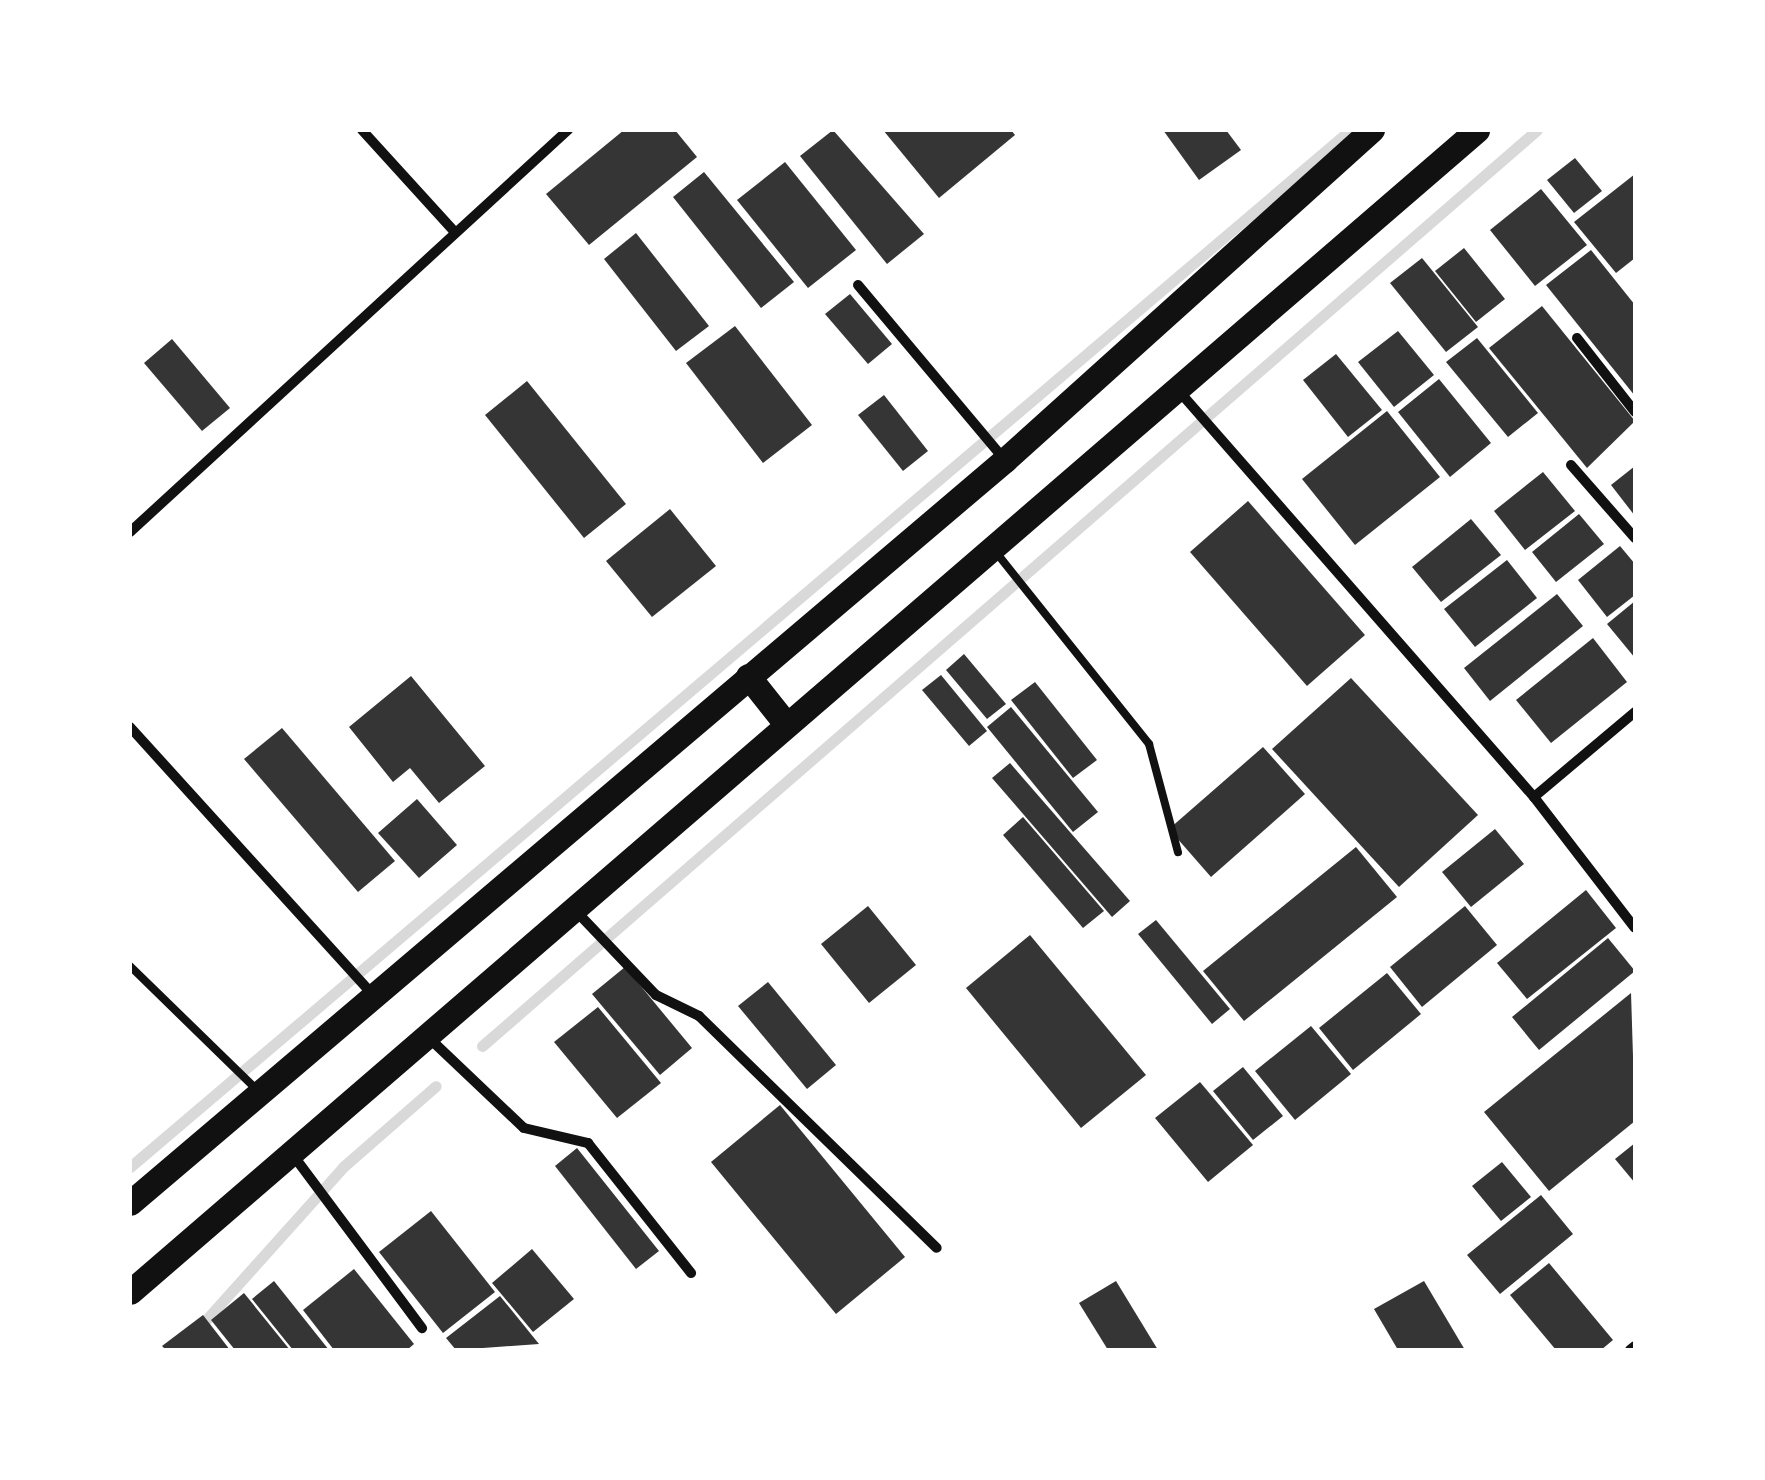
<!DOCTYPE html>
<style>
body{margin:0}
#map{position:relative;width:1765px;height:1480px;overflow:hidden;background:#fff;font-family:Overpass,sans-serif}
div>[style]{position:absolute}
.stream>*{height:11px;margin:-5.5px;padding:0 5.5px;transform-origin:5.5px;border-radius:5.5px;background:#d9d9d9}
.building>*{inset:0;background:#353535}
.service>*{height:8px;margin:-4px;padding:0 4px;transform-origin:4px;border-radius:4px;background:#111}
.minor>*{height:10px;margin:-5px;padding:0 5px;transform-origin:5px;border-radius:5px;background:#111}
.primary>*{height:25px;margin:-12.5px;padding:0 12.5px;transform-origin:12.5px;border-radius:12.5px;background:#111}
span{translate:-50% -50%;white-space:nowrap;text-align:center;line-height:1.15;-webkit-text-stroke:8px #fff;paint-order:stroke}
.frame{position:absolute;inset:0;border:132px solid #fff;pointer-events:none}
</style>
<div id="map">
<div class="stream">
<i style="left:482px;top:1046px;width:1397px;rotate:-40.97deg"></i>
<i style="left:130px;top:1167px;width:1601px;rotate:-40.36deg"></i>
<i style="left:179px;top:1350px;width:246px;rotate:-48.1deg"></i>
<i style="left:343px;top:1167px;width:123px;rotate:-41.1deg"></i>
</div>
<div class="building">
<i style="clip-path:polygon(624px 130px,675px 130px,697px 157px,589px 245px,546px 194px)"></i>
<i style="clip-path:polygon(833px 130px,924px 234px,887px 264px,800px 156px)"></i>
<i style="clip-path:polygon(883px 130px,1011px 130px,1015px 135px,939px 198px)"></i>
<i style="clip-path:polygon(1163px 130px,1226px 130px,1241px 150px,1199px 180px)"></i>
<i style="clip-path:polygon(1575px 158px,1602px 191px,1574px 213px,1547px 180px)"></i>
<i style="clip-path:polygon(785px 162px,856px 250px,808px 288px,737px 200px)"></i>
<i style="clip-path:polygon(704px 172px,794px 282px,761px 308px,673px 197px)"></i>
<i style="clip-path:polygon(1635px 174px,1635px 258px,1616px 273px,1574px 222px)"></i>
<i style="clip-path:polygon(1541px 189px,1587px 245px,1535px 286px,1490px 230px)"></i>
<i style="clip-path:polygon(636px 233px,709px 326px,676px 351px,604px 259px)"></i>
<i style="clip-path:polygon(1464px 248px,1505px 299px,1476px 322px,1435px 271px)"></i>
<i style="clip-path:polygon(1591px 250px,1635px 305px,1635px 396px,1546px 285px)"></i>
<i style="clip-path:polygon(1422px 258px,1478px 327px,1446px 352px,1390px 283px)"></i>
<i style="clip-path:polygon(850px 294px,892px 344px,868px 364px,825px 314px)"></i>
<i style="clip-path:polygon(1542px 306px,1635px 421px,1587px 468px,1489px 348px)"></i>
<i style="clip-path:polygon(735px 326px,812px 425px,763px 463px,686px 363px)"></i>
<i style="clip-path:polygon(1398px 331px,1434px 375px,1394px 407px,1358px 362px)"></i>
<i style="clip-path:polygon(1477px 338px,1538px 413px,1508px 437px,1446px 362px)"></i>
<i style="clip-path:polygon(172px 339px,230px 408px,202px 431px,144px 363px)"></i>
<i style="clip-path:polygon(1336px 354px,1382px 410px,1348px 437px,1303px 380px)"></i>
<i style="clip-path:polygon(1439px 379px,1491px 443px,1450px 477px,1398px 412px)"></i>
<i style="clip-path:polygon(527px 381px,626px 504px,584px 538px,485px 415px)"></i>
<i style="clip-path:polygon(884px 395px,928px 451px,903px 471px,858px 415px)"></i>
<i style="clip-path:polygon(1387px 411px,1440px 477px,1355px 545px,1302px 479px)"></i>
<i style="clip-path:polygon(1635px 466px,1635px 516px,1611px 485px)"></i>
<i style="clip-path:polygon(1543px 472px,1575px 511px,1525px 550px,1494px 511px)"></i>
<i style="clip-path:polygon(1248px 501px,1365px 635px,1307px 686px,1190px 552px)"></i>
<i style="clip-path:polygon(670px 509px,716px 566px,652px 617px,606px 561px)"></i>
<i style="clip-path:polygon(1579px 514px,1604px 544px,1556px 582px,1532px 552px)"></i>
<i style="clip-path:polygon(1471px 519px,1501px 555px,1441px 602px,1412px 567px)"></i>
<i style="clip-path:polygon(1620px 546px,1635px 564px,1635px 595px,1607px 617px,1578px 580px)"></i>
<i style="clip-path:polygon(1507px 560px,1537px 598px,1475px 647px,1444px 609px)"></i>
<i style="clip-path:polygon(1557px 594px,1583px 626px,1490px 701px,1464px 668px)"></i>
<i style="clip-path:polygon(1635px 601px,1635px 658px,1607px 624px)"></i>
<i style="clip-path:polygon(1593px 638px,1627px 682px,1551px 743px,1516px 700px)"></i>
<i style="clip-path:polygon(964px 654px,1006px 704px,987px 719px,946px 670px)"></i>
<i style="clip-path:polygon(941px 675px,987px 731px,969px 746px,922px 690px)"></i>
<i style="clip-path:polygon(411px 676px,485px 766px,439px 803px,410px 768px,393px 782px,349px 727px)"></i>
<i style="clip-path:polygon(1351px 678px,1478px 815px,1399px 887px,1272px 749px)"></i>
<i style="clip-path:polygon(1035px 682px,1097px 760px,1073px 778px,1011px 700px)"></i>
<i style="clip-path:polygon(1011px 707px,1098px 812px,1073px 832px,987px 727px)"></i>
<i style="clip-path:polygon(282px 728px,395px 861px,358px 892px,244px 759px)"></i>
<i style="clip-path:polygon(1263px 747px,1305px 794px,1211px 877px,1169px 829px)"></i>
<i style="clip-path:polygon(1010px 763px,1130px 901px,1112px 917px,992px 778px)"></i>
<i style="clip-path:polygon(417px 799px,457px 845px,419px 878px,378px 833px)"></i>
<i style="clip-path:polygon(1023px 817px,1104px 911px,1083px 928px,1003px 835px)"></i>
<i style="clip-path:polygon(1495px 829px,1524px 864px,1471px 907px,1442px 872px)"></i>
<i style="clip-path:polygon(1356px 847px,1397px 897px,1244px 1021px,1203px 971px)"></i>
<i style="clip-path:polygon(1586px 890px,1616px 928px,1527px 999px,1497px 963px)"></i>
<i style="clip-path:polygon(868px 906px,916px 965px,869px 1003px,821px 944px)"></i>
<i style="clip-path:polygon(1465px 906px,1497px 945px,1422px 1007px,1390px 967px)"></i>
<i style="clip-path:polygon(1156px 920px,1230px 1009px,1212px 1024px,1138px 934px)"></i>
<i style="clip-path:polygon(1030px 935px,1146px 1075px,1081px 1128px,966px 988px)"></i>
<i style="clip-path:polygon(1608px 938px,1635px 971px,1539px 1050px,1512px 1017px)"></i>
<i style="clip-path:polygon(625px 967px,692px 1048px,660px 1075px,592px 994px)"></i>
<i style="clip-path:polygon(1387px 973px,1421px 1014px,1353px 1070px,1319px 1028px)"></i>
<i style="clip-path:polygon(768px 982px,836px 1065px,807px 1089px,738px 1006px)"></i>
<i style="clip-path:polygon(1631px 993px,1635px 1121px,1549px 1191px,1484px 1112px)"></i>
<i style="clip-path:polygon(598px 1007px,661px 1083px,617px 1118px,554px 1042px)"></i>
<i style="clip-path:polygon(1311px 1026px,1351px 1074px,1295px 1120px,1255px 1071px)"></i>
<i style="clip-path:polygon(1243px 1067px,1283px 1116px,1253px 1140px,1213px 1091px)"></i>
<i style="clip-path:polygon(1200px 1082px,1253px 1145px,1208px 1182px,1155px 1118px)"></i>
<i style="clip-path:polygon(780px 1105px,905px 1257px,836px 1314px,711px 1162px)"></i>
<i style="clip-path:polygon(1635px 1143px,1635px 1183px,1615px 1159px)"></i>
<i style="clip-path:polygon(577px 1148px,659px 1251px,636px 1269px,555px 1166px)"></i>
<i style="clip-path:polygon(1502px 1162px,1531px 1197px,1501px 1221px,1472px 1186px)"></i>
<i style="clip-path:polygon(1541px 1195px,1573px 1234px,1500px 1294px,1467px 1255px)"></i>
<i style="clip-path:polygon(431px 1211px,495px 1292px,443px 1333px,379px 1252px)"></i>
<i style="clip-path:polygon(532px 1249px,574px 1299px,533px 1332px,492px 1283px)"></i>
<i style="clip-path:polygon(1549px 1263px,1613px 1340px,1601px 1350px,1556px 1350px,1510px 1295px)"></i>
<i style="clip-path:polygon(354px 1269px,414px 1344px,407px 1350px,334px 1350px,303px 1310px)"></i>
<i style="clip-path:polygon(274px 1281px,329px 1350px,293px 1350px,252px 1299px)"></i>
<i style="clip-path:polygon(1116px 1281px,1158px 1350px,1108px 1350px,1079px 1303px)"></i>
<i style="clip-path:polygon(1424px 1281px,1465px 1350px,1398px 1350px,1374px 1309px)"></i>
<i style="clip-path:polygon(244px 1293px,290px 1350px,235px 1350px,211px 1320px)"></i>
<i style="clip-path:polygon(500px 1296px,539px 1344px,456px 1350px,446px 1338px)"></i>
<i style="clip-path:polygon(203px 1315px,230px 1350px,166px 1350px,162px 1346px)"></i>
</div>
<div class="service">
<i style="left:995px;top:551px;width:247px;rotate:51.4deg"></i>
<i style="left:1149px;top:744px;width:112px;rotate:75deg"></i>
<i style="left:130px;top:966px;width:176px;rotate:44.3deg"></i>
</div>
<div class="minor">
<i style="left:362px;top:130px;width:137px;rotate:47.7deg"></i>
<i style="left:858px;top:285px;width:227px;rotate:50deg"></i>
<i style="left:1577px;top:338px;width:94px;rotate:51.9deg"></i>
<i style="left:1178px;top:390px;width:541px;rotate:48.82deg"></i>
<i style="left:1534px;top:797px;width:165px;rotate:52.4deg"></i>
<i style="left:1571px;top:465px;width:97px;rotate:48.8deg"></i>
<i style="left:130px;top:532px;width:595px;rotate:-42.55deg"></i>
<i style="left:130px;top:727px;width:360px;rotate:47.8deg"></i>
<i style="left:1534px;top:797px;width:132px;rotate:-40.1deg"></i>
<i style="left:574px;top:909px;width:119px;rotate:46.4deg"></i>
<i style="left:656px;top:995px;width:48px;rotate:26deg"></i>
<i style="left:699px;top:1016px;width:332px;rotate:44.3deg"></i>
<i style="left:428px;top:1037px;width:132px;rotate:43.5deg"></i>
<i style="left:524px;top:1128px;width:66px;rotate:13.2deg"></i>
<i style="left:588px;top:1143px;width:166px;rotate:51.6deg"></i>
<i style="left:293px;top:1155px;width:216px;rotate:53.3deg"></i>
<i style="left:1630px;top:1350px;width:6px;rotate:-39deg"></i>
</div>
<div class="primary">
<i style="left:748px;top:676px;width:61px;rotate:51.6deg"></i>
<i style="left:130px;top:1203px;width:1148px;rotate:-40.34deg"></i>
<i style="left:1005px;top:460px;width:494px;rotate:-42deg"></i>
<i style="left:130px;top:1292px;width:1779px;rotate:-40.78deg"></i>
</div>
<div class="frame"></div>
</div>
